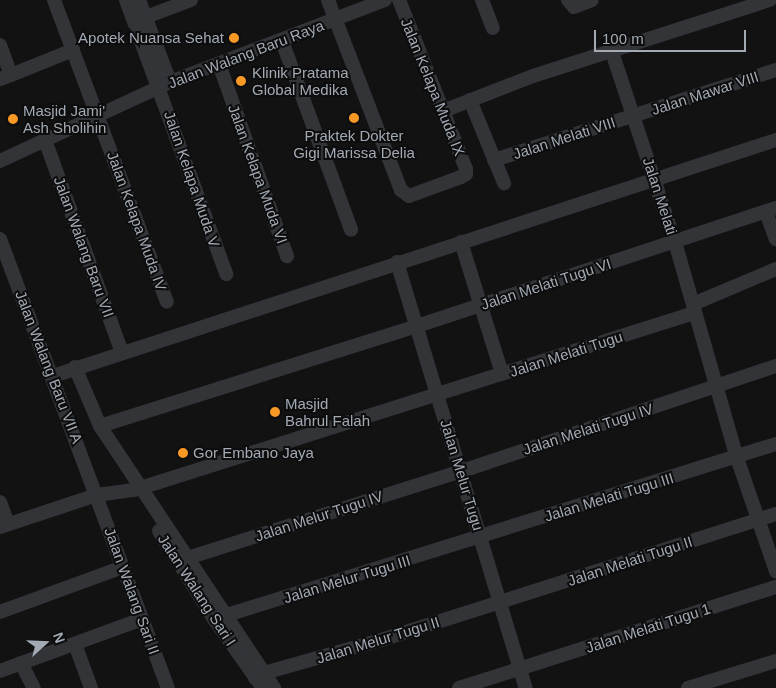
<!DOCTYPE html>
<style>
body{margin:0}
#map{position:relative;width:776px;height:688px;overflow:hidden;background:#121213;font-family:Arial,sans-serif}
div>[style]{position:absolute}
.minor>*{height:14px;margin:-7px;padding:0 7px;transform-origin:7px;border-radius:7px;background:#323438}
.dots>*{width:14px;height:14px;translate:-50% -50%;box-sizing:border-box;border:2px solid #0d0d0e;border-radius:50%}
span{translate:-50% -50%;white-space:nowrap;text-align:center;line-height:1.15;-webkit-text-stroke:4px #0d0d0e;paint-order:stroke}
.poi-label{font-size:15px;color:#a2aab4}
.right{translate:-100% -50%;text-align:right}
.left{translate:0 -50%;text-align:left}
.street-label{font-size:15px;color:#a2aab4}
.north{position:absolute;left:20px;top:618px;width:50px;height:50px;-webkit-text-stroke:4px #0d0d0e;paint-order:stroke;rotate:70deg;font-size:14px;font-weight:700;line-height:20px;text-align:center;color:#a2aab4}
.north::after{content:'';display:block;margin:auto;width:18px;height:22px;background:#a2aab4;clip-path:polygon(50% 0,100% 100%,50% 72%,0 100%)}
.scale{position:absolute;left:594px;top:30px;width:152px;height:22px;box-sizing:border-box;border:2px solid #a2aab4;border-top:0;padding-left:6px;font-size:15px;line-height:18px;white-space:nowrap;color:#a2aab4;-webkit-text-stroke:4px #0d0d0e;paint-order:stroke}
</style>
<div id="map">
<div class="minor">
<i style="left:54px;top:0;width:322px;rotate:69.5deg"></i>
<i style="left:126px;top:0;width:292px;rotate:69.9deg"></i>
<i style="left:139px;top:0;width:88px;rotate:69.3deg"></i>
<i style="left:328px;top:0;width:204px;rotate:69deg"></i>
<i style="left:401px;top:190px;width:10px;rotate:37deg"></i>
<i style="left:409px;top:196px;width:55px;rotate:-20.1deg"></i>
<i style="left:461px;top:177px;width:6px;rotate:-31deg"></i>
<i style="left:466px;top:174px;width:5px;rotate:-90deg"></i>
<i style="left:466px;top:169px;width:182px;rotate:-111.6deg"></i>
<i style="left:482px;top:0;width:30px;rotate:69deg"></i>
<i style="left:568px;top:0;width:9px;rotate:49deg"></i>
<i style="left:574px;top:7px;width:19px;rotate:-21deg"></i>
<i style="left:146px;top:17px;width:48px;rotate:-20.7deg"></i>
<i style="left:282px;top:41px;width:201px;rotate:69.9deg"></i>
<i style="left:0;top:45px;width:32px;rotate:70deg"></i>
<i style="left:11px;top:75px;width:12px;rotate:160deg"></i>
<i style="left:612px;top:52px;width:200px;rotate:71.7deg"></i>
<i style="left:675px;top:242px;width:225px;rotate:74deg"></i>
<i style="left:737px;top:458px;width:120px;rotate:71deg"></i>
<i style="left:219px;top:64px;width:204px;rotate:70.5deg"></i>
<i style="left:11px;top:75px;width:67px;rotate:-22deg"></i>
<i style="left:470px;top:100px;width:90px;rotate:67.7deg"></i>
<i style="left:443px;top:111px;width:97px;rotate:-21.3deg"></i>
<i style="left:533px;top:76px;width:249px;rotate:-17.8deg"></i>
<i style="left:45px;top:140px;width:226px;rotate:70.1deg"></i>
<i style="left:494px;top:160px;width:296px;rotate:-17.7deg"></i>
<i style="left:0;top:161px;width:187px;rotate:-24.9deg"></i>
<i style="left:170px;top:82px;width:230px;rotate:-20.9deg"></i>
<i style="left:766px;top:212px;width:29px;rotate:70deg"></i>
<i style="left:0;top:239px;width:479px;rotate:69.5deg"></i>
<i style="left:461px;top:242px;width:138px;rotate:72.7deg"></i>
<i style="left:397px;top:262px;width:445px;rotate:73.2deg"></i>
<i style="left:693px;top:304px;width:90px;rotate:-22.9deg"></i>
<i style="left:75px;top:367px;width:64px;rotate:67deg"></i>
<i style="left:100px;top:426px;width:315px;rotate:56.4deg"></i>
<i style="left:53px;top:376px;width:761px;rotate:-18.08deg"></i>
<i style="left:100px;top:426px;width:332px;rotate:-17.5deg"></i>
<i style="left:417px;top:326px;width:378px;rotate:-18.2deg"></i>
<i style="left:0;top:502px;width:23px;rotate:70deg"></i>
<i style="left:0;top:527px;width:102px;rotate:-18.3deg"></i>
<i style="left:97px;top:495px;width:37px;rotate:-8deg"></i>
<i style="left:134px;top:490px;width:587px;rotate:-17.54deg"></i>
<i style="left:159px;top:531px;width:104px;rotate:58deg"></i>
<i style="left:214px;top:619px;width:80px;rotate:54.7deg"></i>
<i style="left:178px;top:561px;width:307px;rotate:-17.6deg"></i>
<i style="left:471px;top:468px;width:322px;rotate:-18.5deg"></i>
<i style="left:0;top:612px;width:131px;rotate:-20.1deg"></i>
<i style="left:214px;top:619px;width:589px;rotate:-17.3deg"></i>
<i style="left:75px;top:644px;width:47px;rotate:70deg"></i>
<i style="left:21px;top:663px;width:28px;rotate:63deg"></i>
<i style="left:0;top:671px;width:151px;rotate:-20.1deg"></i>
<i style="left:255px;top:678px;width:10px;rotate:-29deg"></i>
<i style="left:264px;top:673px;width:125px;rotate:-15.8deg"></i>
<i style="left:384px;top:639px;width:411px;rotate:-17.7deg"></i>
<i style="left:459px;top:688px;width:333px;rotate:-17.7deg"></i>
<i style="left:688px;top:688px;width:92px;rotate:-17.1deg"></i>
</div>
<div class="dots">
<i style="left:234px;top:38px;background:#f89925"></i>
<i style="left:241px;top:81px;background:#f89925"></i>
<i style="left:354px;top:118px;background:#f89925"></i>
<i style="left:13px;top:119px;background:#f89925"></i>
<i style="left:275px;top:412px;background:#f89925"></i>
<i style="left:183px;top:453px;background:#f89925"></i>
</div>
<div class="poi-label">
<span class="right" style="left:224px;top:38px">Apotek Nuansa Sehat</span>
<span class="left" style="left:252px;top:81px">Klinik Pratama<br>Global Medika</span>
<span class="left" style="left:23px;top:119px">Masjid Jami'<br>Ash Sholihin</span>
<span style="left:354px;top:144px">Praktek Dokter<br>Gigi Marissa Delia</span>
<span class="left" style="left:285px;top:412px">Masjid<br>Bahrul Falah</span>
<span class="left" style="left:193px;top:453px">Gor Embano Jaya</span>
</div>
<div class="street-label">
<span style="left:246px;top:54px;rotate:-21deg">Jalan Walang Baru Raya</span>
<span style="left:433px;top:87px;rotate:68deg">Jalan Kelapa Muda IX</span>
<span style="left:705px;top:93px;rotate:-18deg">Jalan Mawar VIII</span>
<span style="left:564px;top:138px;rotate:-18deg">Jalan Melati VIII</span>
<span style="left:258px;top:174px;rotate:70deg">Jalan Kelapa Muda VI</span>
<span style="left:192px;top:179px;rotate:71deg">Jalan Kelapa Muda V</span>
<span style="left:660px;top:196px;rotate:72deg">Jalan Melati</span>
<span style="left:137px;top:221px;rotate:70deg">Jalan Kelapa Muda IV</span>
<span style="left:84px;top:247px;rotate:70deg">Jalan Walang Baru VII</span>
<span style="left:546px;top:284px;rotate:-18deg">Jalan Melati Tugu VI</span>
<span style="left:566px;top:354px;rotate:-18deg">Jalan Melati Tugu</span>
<span style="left:49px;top:367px;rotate:69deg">Jalan Walang Baru VII A</span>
<span style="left:588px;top:429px;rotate:-18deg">Jalan Melati Tugu IV</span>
<span style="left:462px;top:475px;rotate:73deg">Jalan Melur Tugu</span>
<span style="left:609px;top:497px;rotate:-17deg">Jalan Melati Tugu III</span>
<span style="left:319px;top:516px;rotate:-18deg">Jalan Melur Tugu IV</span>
<span style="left:630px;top:561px;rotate:-18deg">Jalan Melati Tugu II</span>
<span style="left:347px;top:579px;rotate:-17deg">Jalan Melur Tugu III</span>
<span style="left:197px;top:590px;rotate:57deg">Jalan Walang Sari I</span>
<span style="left:132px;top:591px;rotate:70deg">Jalan Walang Sari II</span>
<span style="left:648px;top:628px;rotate:-18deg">Jalan Melati Tugu 1</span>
<span style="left:378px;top:640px;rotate:-17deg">Jalan Melur Tugu II</span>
</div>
<div class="north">N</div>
<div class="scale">100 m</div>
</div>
